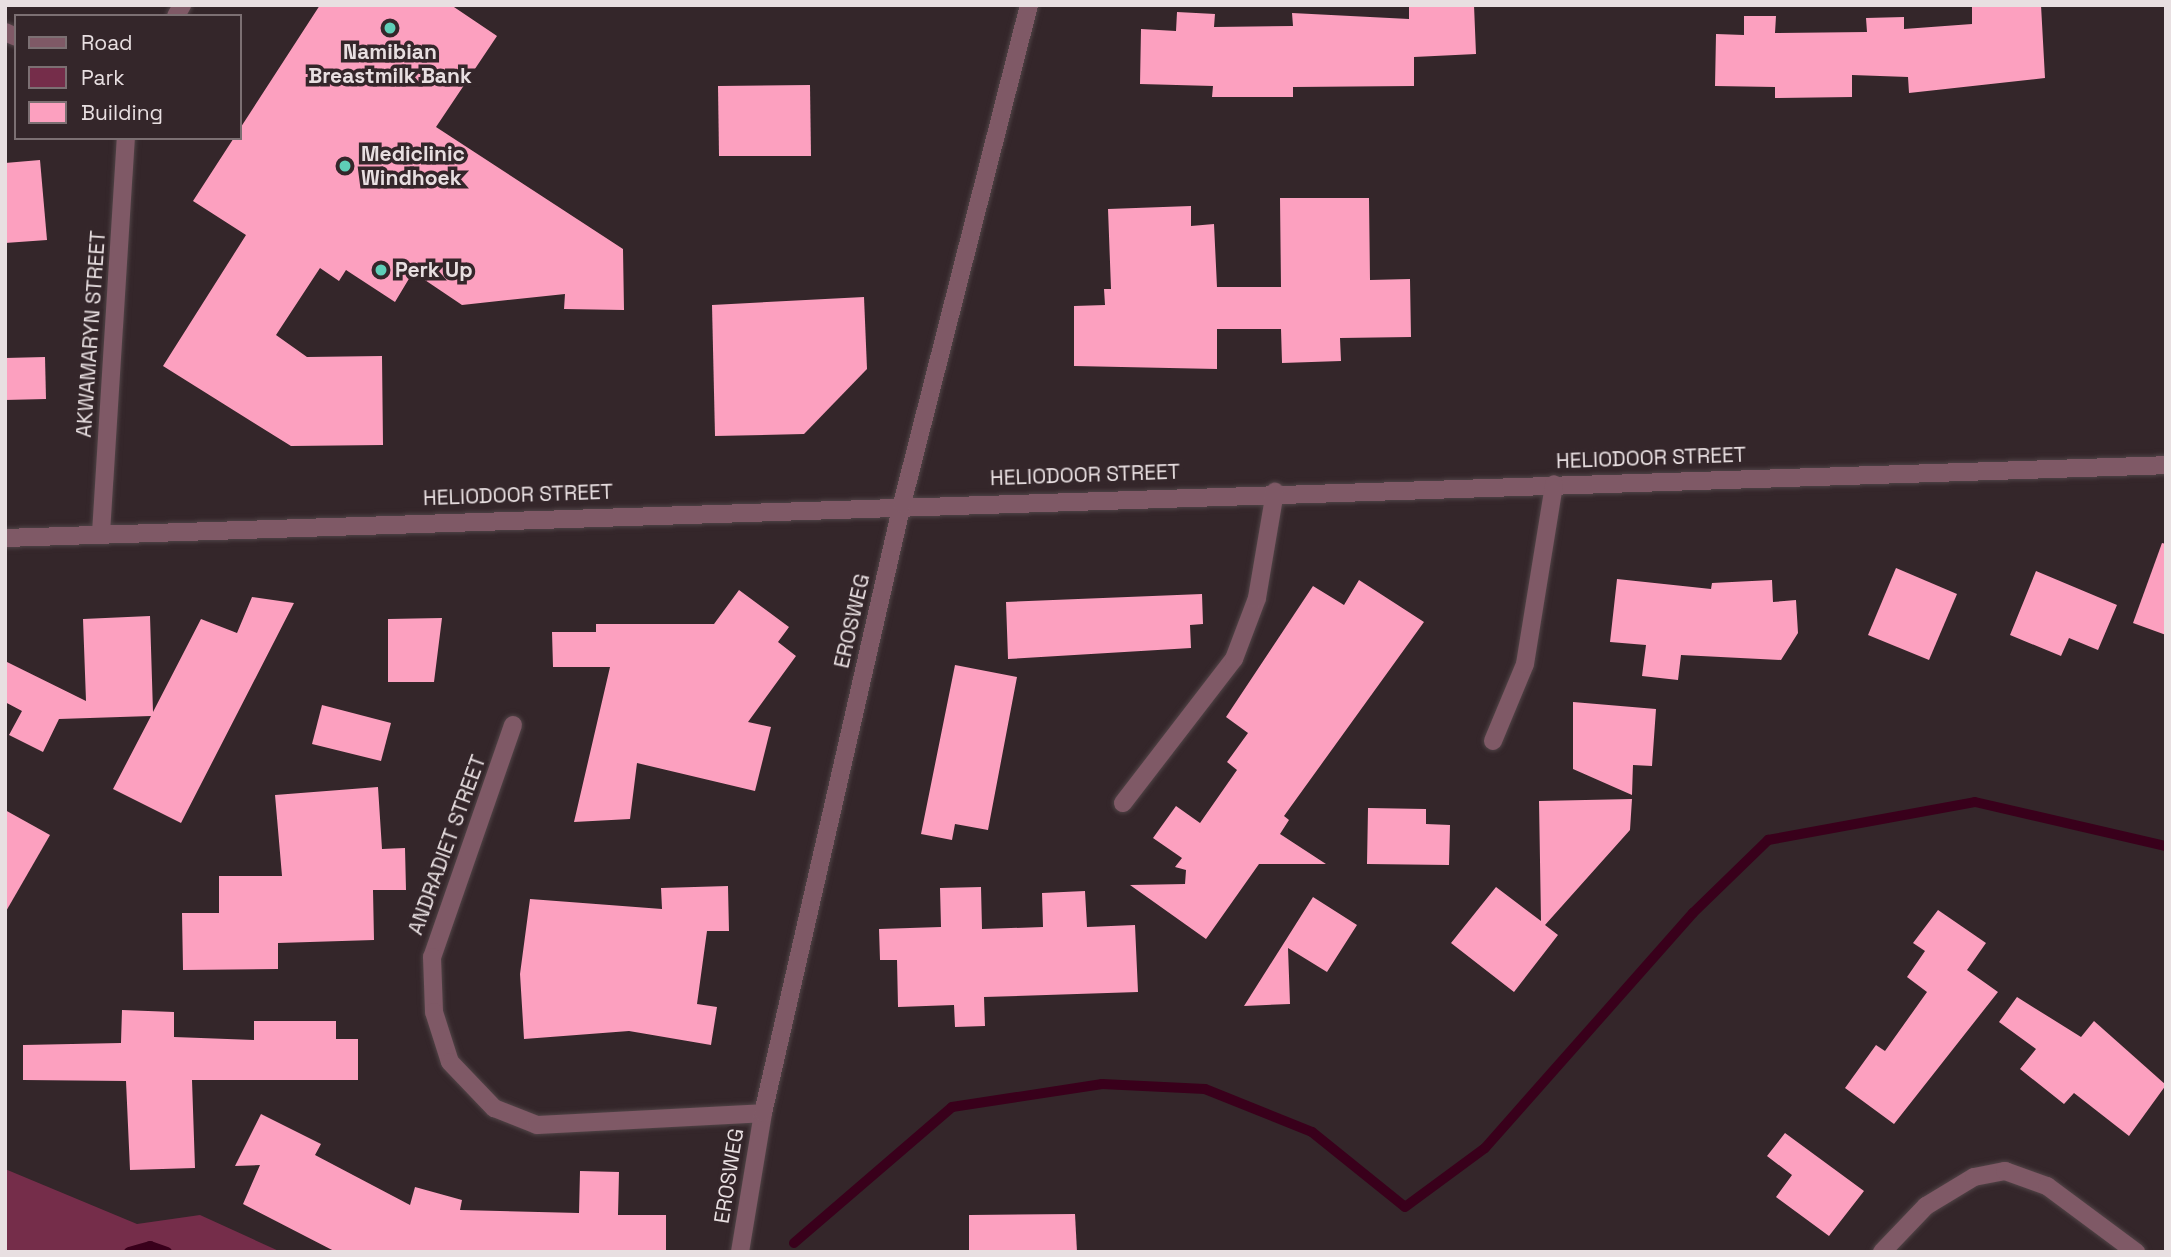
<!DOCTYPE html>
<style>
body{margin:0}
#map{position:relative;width:2171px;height:1257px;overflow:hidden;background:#34262a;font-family:"Space Grotesk",sans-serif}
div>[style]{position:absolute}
.green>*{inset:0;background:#752d4a}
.stream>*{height:10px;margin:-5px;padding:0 5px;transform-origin:5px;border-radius:5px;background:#39001b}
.building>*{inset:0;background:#fca0bf}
.roads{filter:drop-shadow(0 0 2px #514447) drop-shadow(0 0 2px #514447)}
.minor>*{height:18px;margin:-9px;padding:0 9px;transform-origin:9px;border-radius:9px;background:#7f5966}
.dots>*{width:19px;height:19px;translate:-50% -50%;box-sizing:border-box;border:4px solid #34262a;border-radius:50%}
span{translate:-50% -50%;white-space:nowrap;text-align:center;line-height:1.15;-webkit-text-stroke:7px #34262a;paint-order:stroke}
.poi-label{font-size:21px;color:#e8dfe1;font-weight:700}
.left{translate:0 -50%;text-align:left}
.street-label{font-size:21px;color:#e8dfe1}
.frame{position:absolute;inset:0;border:7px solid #e8dfe1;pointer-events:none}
.legend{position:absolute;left:14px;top:14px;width:228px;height:126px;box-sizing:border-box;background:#34262a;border:2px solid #7c7073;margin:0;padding:9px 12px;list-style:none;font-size:21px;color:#e8dfe1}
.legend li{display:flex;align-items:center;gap:14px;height:35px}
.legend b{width:35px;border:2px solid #7c7073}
</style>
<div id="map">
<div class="green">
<i style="clip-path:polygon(5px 1169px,137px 1224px,200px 1215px,281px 1252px,5px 1252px)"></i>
</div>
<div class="stream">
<i style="left:794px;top:1243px;width:208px;rotate:-40.7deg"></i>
<i style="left:952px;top:1107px;width:152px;rotate:-8.7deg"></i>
<i style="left:1102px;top:1084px;width:103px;rotate:2.8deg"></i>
<i style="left:1205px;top:1089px;width:115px;rotate:21.9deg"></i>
<i style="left:1312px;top:1132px;width:119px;rotate:38.9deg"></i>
<i style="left:1405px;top:1207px;width:99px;rotate:-36.4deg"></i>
<i style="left:1485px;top:1148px;width:314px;rotate:-48.5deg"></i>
<i style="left:1693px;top:913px;width:105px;rotate:-44.2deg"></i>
<i style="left:1768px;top:840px;width:210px;rotate:-10.4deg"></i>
<i style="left:1975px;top:802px;width:196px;rotate:13deg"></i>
<i style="left:129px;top:1252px;width:22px;rotate:-16deg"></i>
<i style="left:150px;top:1246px;width:18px;rotate:19deg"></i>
</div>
<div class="building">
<i style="clip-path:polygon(320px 5px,451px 5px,497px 36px,436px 127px,623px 249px,624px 310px,564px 309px,565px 294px,462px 305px,413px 272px,395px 302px,346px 270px,339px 281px,320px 268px,276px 335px,307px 357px,382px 356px,383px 445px,291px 446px,163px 366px,246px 235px,193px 201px)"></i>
<i style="clip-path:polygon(1409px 5px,1474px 5px,1476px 54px,1414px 57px,1414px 86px,1293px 87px,1293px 97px,1212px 97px,1213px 86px,1140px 84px,1141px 29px,1176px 31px,1177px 12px,1215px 14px,1214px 27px,1293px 26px,1292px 13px,1409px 19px)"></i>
<i style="clip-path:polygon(2041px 5px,2045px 78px,1909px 93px,1908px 77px,1852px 75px,1852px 97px,1775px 98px,1775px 87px,1715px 86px,1716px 34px,1744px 35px,1744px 16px,1776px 16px,1775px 33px,1867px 32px,1866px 18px,1904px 17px,1904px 29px,1972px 24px,1972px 7px)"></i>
<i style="clip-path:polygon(810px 85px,811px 156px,719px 156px,718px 86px)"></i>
<i style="clip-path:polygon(40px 160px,47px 240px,5px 243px,5px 163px)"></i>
<i style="clip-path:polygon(1280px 198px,1369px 198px,1370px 280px,1410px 279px,1411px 337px,1340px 338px,1341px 361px,1282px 363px,1281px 329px,1217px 329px,1217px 369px,1074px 366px,1074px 306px,1105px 305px,1104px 289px,1111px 289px,1108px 209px,1191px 206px,1191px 226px,1214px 224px,1217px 287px,1281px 287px)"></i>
<i style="clip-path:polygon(864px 297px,867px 369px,804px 434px,715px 436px,712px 305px)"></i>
<i style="clip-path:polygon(45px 357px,46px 399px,5px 400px,5px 358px)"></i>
<i style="clip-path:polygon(2162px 543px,2166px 544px,2166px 635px,2133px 623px)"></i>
<i style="clip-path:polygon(1896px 568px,1957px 594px,1929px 660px,1868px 635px)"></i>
<i style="clip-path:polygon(2036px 571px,2117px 605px,2098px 650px,2069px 638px,2061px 656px,2010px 635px)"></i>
<i style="clip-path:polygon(1617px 579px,1711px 589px,1712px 583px,1772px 580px,1773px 602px,1796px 600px,1798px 633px,1781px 660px,1681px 655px,1678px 680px,1642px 676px,1646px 645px,1610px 642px)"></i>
<i style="clip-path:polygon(1359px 580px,1424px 622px,1284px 816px,1289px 820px,1280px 834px,1326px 864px,1259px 864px,1206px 939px,1130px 885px,1185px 884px,1186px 870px,1175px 867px,1182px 858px,1153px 838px,1176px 806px,1200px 823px,1237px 770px,1227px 762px,1248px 733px,1226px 717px,1313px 586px,1344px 605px)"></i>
<i style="clip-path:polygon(739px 590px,789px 627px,778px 642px,796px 656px,748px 722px,771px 727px,755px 791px,637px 763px,630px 819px,574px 822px,610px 667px,553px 667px,552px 632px,596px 632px,596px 624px,714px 624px)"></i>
<i style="clip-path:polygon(1202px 594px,1203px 624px,1190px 625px,1191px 648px,1008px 659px,1006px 602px)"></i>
<i style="clip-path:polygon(252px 597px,294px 603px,181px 823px,113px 789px,151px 716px,59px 719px,43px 752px,9px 735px,22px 711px,5px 702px,5px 661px,86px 701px,83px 619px,150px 616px,153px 712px,201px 619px,237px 633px)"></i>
<i style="clip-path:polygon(442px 618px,434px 682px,388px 682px,388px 619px)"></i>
<i style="clip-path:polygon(955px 665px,1017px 677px,988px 830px,955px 824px,952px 840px,921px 834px)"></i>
<i style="clip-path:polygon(1573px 702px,1656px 709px,1652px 766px,1633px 765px,1632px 795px,1573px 769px)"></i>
<i style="clip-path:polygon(322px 705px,391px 723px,381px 761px,312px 744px)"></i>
<i style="clip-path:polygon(378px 787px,382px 849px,405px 848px,406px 890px,373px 890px,374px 940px,278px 943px,278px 969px,183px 970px,182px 913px,219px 913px,219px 876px,282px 876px,275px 795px)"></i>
<i style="clip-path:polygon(1632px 799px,1630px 830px,1545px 925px,1558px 935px,1514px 992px,1451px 943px,1496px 887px,1541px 921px,1539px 801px)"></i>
<i style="clip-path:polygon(1368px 808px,1426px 809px,1426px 824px,1450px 825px,1449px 865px,1367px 864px)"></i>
<i style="clip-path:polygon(5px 810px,50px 835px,5px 913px)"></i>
<i style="clip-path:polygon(728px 886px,729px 931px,707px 931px,697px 1004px,717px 1007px,711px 1045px,629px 1031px,524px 1039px,520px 974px,530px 899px,662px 909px,661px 888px)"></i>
<i style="clip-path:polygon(981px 887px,982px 929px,1043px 927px,1042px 893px,1085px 891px,1087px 927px,1135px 925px,1138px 992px,984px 997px,985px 1026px,955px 1027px,954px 1005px,898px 1007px,897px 960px,880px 960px,879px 929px,941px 927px,940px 888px)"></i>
<i style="clip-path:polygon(1313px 897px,1357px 925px,1327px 972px,1288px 948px,1290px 1004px,1244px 1006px)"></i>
<i style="clip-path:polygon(1938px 910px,1986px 943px,1967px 970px,1998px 992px,1894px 1124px,1845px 1088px,1876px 1045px,1885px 1051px,1927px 992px,1907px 977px,1925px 951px,1913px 943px)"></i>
<i style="clip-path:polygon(2017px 997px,2081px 1037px,2094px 1021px,2166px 1085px,2129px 1136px,2074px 1093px,2064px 1104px,2020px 1069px,2036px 1049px,1999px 1022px)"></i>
<i style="clip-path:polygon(122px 1010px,174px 1012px,174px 1037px,254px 1040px,254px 1021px,336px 1021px,336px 1039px,358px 1039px,358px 1080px,192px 1080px,195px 1168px,130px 1170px,126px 1081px,23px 1080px,23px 1045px,121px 1043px)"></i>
<i style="clip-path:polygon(261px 1114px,321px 1144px,315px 1155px,410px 1205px,415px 1187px,462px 1200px,460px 1210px,579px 1213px,580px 1171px,619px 1172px,618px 1215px,666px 1215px,666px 1252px,336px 1252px,243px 1204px,260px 1165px,235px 1166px)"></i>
<i style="clip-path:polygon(1785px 1133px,1864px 1191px,1829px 1236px,1776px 1197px,1792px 1175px,1767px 1156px)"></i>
<i style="clip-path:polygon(1075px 1214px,1077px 1252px,969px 1252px,969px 1215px)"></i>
</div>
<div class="roads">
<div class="minor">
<i style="left:176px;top:16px;width:13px;rotate:-61deg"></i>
<i style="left:5px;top:32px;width:12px;rotate:24deg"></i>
<i style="left:101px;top:533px;width:396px;rotate:-86.4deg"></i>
<i style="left:5px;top:538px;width:2162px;rotate:-1.93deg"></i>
<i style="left:513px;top:725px;width:246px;rotate:109.2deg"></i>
<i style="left:432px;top:957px;width:55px;rotate:87.9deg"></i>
<i style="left:434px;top:1012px;width:52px;rotate:72.3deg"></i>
<i style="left:450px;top:1062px;width:64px;rotate:46.3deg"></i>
<i style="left:494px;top:1108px;width:46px;rotate:21.6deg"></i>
<i style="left:537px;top:1125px;width:226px;rotate:-3deg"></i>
<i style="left:1493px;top:741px;width:83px;rotate:-67.4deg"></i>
<i style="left:1525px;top:664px;width:182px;rotate:-80.8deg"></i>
<i style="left:1123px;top:803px;width:182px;rotate:-52.4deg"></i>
<i style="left:1234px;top:659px;width:65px;rotate:-69.3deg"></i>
<i style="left:1257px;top:598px;width:108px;rotate:-80.4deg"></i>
<i style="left:740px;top:1252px;width:141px;rotate:-80.6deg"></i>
<i style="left:763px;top:1113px;width:625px;rotate:-77.14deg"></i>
<i style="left:902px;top:504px;width:515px;rotate:-75.72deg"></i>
<i style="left:1882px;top:1252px;width:64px;rotate:-46.3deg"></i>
<i style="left:1926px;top:1206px;width:56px;rotate:-31.1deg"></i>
<i style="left:1974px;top:1177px;width:32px;rotate:-11deg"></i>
<i style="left:2005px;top:1171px;width:45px;rotate:19.7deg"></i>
<i style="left:2047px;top:1186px;width:111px;rotate:36.6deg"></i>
</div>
</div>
<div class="dots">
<i style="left:390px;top:28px;background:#5eceb7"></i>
<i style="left:345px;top:166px;background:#5eceb7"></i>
<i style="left:381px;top:270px;background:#5eceb7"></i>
</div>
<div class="poi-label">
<span style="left:390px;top:64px">Namibian<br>Breastmilk Bank</span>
<span class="left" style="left:361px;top:166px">Mediclinic<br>Windhoek</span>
<span class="left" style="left:395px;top:270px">Perk Up</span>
</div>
<div class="street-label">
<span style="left:91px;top:334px;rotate:-86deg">AKWAMARYN STREET</span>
<span style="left:1651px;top:458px;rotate:-2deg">HELIODOOR STREET</span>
<span style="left:1085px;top:475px;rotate:-2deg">HELIODOOR STREET</span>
<span style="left:518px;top:495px;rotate:-2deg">HELIODOOR STREET</span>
<span style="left:852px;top:621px;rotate:-77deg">EROSWEG</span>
<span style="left:447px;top:845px;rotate:-70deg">ANDRADIET STREET</span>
<span style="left:729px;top:1176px;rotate:-81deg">EROSWEG</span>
</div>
<div class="frame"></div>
<ul class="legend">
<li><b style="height:9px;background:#7f5966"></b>Road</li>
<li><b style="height:19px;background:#752d4a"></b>Park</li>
<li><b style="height:19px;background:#fca0bf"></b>Building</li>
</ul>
</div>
